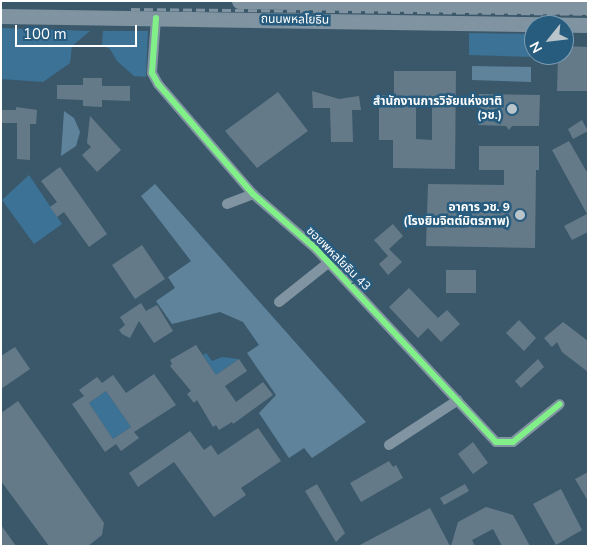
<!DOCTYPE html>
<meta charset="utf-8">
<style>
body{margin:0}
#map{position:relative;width:589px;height:547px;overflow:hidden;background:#3b586b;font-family:"Nunito Sans","Noto Sans Thai",sans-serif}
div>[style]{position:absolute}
.green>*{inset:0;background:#3b7295}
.water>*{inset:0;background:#5e839b}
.building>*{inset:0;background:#657a88}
.minor>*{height:10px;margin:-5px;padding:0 5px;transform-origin:5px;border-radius:5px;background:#8194a1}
.primary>*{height:15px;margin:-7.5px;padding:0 7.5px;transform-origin:7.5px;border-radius:7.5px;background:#7f94a0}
.rail>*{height:2.5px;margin-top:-1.25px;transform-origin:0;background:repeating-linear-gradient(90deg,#8194a1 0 9px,transparent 0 13px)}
.cycleway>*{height:6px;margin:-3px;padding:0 3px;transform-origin:3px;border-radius:3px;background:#82f089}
.dots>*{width:14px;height:14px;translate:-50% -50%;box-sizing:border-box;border:2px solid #275c7f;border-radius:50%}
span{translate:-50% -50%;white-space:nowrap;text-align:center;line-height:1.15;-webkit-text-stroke:5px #275c7f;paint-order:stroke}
.street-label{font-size:12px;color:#fff}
.poi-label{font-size:12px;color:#fff;font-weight:700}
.right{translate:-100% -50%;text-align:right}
.frame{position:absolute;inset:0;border:2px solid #fff;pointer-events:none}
.north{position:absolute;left:524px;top:15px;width:50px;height:50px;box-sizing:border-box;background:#275c7f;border:1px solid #7d9db2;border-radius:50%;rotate:241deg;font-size:14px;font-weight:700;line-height:20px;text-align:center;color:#fff}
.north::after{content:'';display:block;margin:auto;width:18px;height:22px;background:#bac5cb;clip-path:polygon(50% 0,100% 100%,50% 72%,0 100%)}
.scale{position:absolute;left:15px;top:25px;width:122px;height:22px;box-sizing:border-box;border:2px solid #fff;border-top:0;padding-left:6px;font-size:15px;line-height:18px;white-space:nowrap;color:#fff;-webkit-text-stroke:4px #275c7f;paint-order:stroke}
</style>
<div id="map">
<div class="green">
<i style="clip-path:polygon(1px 28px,90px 31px,72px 46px,70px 63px,43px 82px,1px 79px)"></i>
<i style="clip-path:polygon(103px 31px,148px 31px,146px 77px,134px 76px,117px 61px,110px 49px,102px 45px)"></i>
<i style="clip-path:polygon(469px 33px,534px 34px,534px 55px,538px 57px,469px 55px)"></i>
<i style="clip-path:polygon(29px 175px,62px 224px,34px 244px,2px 200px)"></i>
<i style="clip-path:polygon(206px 353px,212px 361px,222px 357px,239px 359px,216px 375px,203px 355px)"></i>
<i style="clip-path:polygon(106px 391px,131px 427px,113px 439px,89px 403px)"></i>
</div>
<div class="water">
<i style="clip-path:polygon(472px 66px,531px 67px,531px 82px,472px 80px)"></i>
<i style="clip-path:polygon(64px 111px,74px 118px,80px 132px,76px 146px,61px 156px)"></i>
<i style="clip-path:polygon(155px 184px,366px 422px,312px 458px,304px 448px,289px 458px,259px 413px,276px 395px,247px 353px,259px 345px,243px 322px,220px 312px,172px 324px,156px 301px,175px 288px,168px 277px,191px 261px,141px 196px)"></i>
</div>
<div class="building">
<i style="clip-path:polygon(564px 46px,588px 47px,588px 91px,557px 91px,558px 55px,564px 55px)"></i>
<i style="clip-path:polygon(evenodd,394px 71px,456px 71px,455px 169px,393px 168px,393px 140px,379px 140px,379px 95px,394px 95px,394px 71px,416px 100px,432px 100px,432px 140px,416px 139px,416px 100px)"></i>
<i style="clip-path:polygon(83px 78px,102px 78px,102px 86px,130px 86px,130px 101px,102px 100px,102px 107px,83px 106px,83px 100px,57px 99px,57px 85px,83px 85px)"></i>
<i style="clip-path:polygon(312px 91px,339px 99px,359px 96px,361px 110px,352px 110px,353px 142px,331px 142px,330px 108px,313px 108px)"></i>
<i style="clip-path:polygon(278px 92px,308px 131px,257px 168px,225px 131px)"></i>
<i style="clip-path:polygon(479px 94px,540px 95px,539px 126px,512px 126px,509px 130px,506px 126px,478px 125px)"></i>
<i style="clip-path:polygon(16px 107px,37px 110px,36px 124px,30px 124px,30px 160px,17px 159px,17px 123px,1px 123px,1px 110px,16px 110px)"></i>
<i style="clip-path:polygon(90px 116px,121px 150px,97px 172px,82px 155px,91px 147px,87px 143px)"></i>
<i style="clip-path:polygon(582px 120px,588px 131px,573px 139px,568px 129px)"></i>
<i style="clip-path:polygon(569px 141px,588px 174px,588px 232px,572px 240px,564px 226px,587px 214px,552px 150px)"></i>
<i style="clip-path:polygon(479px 146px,539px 146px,539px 170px,536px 170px,535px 248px,426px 246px,428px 184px,504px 185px,504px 170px,479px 170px)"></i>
<i style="clip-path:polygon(60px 167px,107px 234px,89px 247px,64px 212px,57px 217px,50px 207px,57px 202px,41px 181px)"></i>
<i style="clip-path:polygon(393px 224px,403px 236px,389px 249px,402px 262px,388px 275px,379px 264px,388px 256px,374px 240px)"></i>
<i style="clip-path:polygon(142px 245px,165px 279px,135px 299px,112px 265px)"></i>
<i style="clip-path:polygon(446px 270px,476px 270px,476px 293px,446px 293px)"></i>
<i style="clip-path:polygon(409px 288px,438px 318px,447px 310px,460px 324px,441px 342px,428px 328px,418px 338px,389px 307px)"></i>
<i style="clip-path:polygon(141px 303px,146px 311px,157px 305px,173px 331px,154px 343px,139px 321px,130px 338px,122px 334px,119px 330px,125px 325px,120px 317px)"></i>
<i style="clip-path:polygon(519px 320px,536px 338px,524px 351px,506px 333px)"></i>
<i style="clip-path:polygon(563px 322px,588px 341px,588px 372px,562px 352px,557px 342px,552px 347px,544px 338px)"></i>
<i style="clip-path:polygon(196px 345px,216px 375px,239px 359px,247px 371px,225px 386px,236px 402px,263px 382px,273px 395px,233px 424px,232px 422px,219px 430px,216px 425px,213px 427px,197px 400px,194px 403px,187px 394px,191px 391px,170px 366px,172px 364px,170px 360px)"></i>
<i style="clip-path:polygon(15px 347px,30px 369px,1px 389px,1px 356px)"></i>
<i style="clip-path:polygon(538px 359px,544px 367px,521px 388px,515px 381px)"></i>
<i style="clip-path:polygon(evenodd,154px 374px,176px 405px,134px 432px,139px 438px,121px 451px,116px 444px,105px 452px,72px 404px,84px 396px,79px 390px,97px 377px,102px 383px,113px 375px,126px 393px,154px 374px,106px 391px,131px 427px,113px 439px,89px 403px,106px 391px)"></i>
<i style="clip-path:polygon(18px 401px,104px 523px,102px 535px,88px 546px,49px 546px,1px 481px,1px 413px)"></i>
<i style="clip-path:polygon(258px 428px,281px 461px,241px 488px,246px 495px,214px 517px,174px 462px,138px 487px,129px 473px,190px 431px,204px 450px,211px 445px,218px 455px)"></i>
<i style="clip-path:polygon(473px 442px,488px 463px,473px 474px,458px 454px)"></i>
<i style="clip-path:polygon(389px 461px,393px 467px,396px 465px,403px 478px,361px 502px,350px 483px)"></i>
<i style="clip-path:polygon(588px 472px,588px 501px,575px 479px)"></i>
<i style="clip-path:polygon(317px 484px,345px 533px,336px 542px,305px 491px)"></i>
<i style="clip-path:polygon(465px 484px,469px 491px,444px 505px,440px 498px)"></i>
<i style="clip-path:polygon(561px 489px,582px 530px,556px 545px,533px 504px)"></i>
<i style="clip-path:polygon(486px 507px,513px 515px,530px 546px,502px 546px,493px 529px,472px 540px,475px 546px,451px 546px,458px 522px)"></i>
<i style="clip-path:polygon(430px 508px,450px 546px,358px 546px)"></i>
<i style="clip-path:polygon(1px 525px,16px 546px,1px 546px)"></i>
</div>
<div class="minor">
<i style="left:156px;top:18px;width:55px;rotate:94.2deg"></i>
<i style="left:152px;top:73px;width:13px;rotate:61deg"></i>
<i style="left:158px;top:84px;width:145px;rotate:49.2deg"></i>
<i style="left:253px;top:194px;width:84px;rotate:41.1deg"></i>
<i style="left:316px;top:249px;width:264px;rotate:47deg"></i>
<i style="left:496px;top:442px;width:17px"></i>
<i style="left:513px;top:442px;width:60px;rotate:-39deg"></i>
<i style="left:227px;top:204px;width:28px;rotate:-21deg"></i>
<i style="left:279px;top:302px;width:63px;rotate:-38.5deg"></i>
<i style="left:389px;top:445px;width:82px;rotate:-33.1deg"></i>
</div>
<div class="primary">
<i style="left:239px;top:1px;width:349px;rotate:1deg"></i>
<i style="left:1px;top:16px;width:587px;rotate:0.88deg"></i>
</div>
<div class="rail">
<i style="left:131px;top:9px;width:457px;rotate:0.6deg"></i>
<i style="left:1px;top:13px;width:587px;rotate:1.07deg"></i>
</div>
<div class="cycleway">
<i style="left:156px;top:18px;width:55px;rotate:94.2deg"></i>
<i style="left:152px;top:73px;width:13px;rotate:61deg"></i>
<i style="left:158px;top:84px;width:145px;rotate:49.2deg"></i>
<i style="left:253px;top:194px;width:84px;rotate:41.1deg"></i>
<i style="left:316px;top:249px;width:264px;rotate:47deg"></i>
<i style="left:496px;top:442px;width:17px"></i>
<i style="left:513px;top:442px;width:60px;rotate:-39deg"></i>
</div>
<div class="dots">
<i style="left:512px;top:109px;background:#bac5cb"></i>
<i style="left:520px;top:215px;background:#bac5cb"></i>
</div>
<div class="street-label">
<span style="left:295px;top:20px;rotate:1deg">ถนนพหลโยธิน</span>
<span style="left:338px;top:259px;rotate:45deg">ซอยพหลโยธิน 43</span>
</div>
<div class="poi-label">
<span class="right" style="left:502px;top:109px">สำนักงานการวิจัยแห่งชาติ<br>(วช.)</span>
<span class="right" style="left:510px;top:215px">อาคาร วช. 9<br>(โรงยิมจิตต์มิตรภาพ)</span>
</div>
<div class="frame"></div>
<div class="north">N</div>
<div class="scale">100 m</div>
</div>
